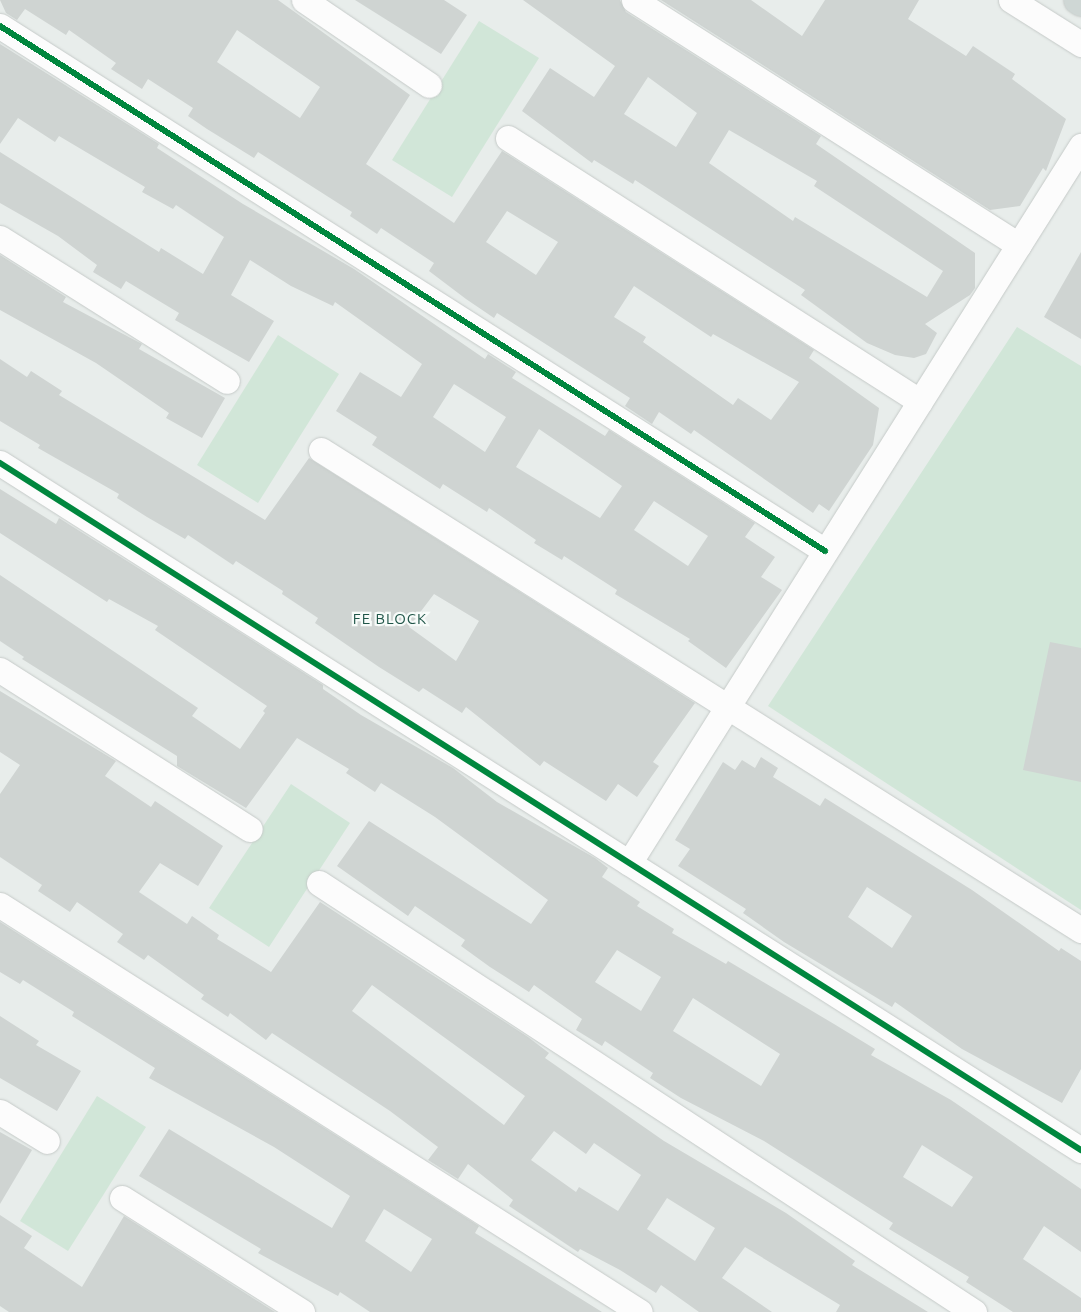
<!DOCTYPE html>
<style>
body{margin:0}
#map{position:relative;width:1081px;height:1312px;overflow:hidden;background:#e8edeb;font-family:Ubuntu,sans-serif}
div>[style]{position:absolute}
.green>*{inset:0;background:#d1e6d8}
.building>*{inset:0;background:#cfd4d2}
.roads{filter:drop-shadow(0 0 1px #c5cac8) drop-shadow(0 0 1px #c5cac8)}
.minor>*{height:25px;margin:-12.5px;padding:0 12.5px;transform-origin:12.5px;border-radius:12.5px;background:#fcfcfc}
.major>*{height:28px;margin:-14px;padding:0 14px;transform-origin:14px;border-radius:14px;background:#cfd7d5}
.cycleway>*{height:6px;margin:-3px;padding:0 3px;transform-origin:3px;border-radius:3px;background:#00873e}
span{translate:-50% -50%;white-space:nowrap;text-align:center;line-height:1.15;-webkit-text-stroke:4.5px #f7fbf9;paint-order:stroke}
.neighbourhood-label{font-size:15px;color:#1f5548;letter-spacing:1px}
</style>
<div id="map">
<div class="green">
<i style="clip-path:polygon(479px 21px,539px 58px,452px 197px,392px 160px)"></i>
<i style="clip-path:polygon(1017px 327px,1081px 366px,1081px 910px,768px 706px)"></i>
<i style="clip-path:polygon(278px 335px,339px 374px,258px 503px,197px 465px)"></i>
<i style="clip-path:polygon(291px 784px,350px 823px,269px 947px,209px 908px)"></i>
<i style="clip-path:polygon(97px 1096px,146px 1127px,68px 1251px,20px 1221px)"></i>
</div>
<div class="building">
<i style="clip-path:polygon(evenodd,0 0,278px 0,410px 95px,366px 164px,454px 223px,502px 151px,814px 350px,809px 358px,879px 408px,873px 445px,829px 511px,819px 504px,813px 513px,694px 430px,691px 434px,659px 412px,652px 424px,625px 406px,630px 398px,497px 313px,494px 318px,466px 299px,429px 271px,434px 263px,381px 228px,377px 234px,350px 216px,352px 212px,258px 152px,254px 158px,207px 129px,188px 116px,193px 108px,148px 79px,142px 89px,111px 69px,116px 63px,69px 30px,66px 35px,25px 9px,17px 20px,6px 13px,0 0,237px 30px,320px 87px,300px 118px,217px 62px,237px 30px,0 0,507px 211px,558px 242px,536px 275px,486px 242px,507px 211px,0 0,634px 286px,711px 337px,713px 334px,799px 382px,771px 420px,738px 398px,733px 405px,643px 342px,646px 337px,614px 317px,634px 286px)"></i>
<i style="clip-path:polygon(355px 0,444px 0,467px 15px,441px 54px)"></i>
<i style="clip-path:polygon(evenodd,523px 0,620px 0,626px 12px,821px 136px,816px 144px,975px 253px,975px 288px,970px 295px,925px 324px,937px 333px,926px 354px,914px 358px,895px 355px,867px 343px,801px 295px,805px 290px,635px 180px,633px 184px,594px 160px,592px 163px,522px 111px,550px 68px,594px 97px,615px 66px,523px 0,648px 77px,697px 113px,676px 147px,624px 114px,648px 77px,523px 0,729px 130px,817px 181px,814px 186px,943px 271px,927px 297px,795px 217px,793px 221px,709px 163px,729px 130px)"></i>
<i style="clip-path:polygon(661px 0,751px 0,802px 36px,825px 0,919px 0,908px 19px,966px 56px,973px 46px,1015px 74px,1012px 79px,1066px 119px,1046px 171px,1043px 168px,1020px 206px,990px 210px)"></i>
<i style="clip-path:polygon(evenodd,0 44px,159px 144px,157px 148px,243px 204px,354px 269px,485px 359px,488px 354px,516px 372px,512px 378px,605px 436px,609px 430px,755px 523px,745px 537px,775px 557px,761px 577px,782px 590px,726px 668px,688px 641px,690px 639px,615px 594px,617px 590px,564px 556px,562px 560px,534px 543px,536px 540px,489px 508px,487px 512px,443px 484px,440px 489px,372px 445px,377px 437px,336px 411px,360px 372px,401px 397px,422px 364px,335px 302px,333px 306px,291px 286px,250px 260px,231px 295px,274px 321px,249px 362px,175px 320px,179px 313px,126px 281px,121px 289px,93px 272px,97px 265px,58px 236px,0 203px,0 152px,159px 252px,161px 248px,203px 274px,224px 237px,176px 205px,173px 209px,142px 192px,145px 187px,59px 136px,55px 142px,18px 118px,0 144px,0 44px,454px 384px,506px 417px,485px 452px,433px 417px,454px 384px,0 44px,539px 429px,622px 486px,600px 518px,516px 467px,539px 429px,0 44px,654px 501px,708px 536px,688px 566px,634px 530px,654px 501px)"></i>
<i style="clip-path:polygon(1081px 252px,1081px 339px,1044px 317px)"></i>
<i style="clip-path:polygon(0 255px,66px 297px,63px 302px,142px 344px,139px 349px,225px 398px,202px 438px,166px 418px,169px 413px,96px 363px,0 310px)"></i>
<i style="clip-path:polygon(evenodd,0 359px,27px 377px,31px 371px,62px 391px,59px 395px,265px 520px,309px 458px,695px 703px,653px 762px,659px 766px,637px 797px,618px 784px,606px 801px,544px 761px,540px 766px,466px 707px,462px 713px,423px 688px,419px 692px,379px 667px,315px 623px,318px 618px,282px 594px,283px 591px,236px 561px,233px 565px,188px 535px,185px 539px,147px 517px,117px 498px,119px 494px,38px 448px,40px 445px,0 421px,0 359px,434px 594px,479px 621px,456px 661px,409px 627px,434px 594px)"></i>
<i style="clip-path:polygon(evenodd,0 489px,56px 524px,59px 518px,323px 685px,323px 689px,361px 715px,453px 768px,497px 802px,595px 858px,608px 868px,602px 877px,640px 902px,637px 906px,674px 929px,672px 933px,726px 964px,728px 961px,834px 1024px,875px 1049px,871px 1055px,951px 1100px,1081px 1189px,1081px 1252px,1044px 1226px,1023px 1259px,1081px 1298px,1081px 1312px,1013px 1312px,966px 1282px,969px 1277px,889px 1229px,893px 1223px,764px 1141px,681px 1098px,650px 1078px,653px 1073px,605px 1041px,602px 1046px,576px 1030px,582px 1019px,534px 985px,529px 992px,490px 967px,461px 946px,465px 940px,415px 906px,408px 916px,337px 866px,369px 821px,531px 924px,548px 900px,435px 817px,381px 783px,375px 792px,346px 773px,349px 769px,297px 738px,246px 808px,177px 766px,177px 756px,22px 659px,24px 657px,0 641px,0 575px,198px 708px,192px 716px,240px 749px,265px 713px,263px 711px,267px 706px,155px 630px,158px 626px,109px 599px,107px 602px,0 533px,0 489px,617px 950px,661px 977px,641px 1011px,595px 982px,617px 950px,0 489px,693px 998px,780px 1054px,761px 1086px,673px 1031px,693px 998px,0 489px,922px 1145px,973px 1177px,952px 1207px,903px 1177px,922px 1145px)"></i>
<i style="clip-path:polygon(1050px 642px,1081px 648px,1081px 782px,1023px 770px)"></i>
<i style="clip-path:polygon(evenodd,0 691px,116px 761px,105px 776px,151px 807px,155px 801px,223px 846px,198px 886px,160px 863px,139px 892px,187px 924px,192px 916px,219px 935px,217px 939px,271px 972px,320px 902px,528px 1037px,549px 1053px,545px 1058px,664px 1141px,786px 1213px,855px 1261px,852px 1265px,928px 1312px,836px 1312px,840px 1305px,745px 1247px,722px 1278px,772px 1312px,699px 1312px,661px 1285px,656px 1293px,620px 1270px,580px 1249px,578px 1252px,509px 1206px,513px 1200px,468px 1164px,458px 1179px,428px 1160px,438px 1147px,390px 1111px,272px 1033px,266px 1040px,230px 1013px,228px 1017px,201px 999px,204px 995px,148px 955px,144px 960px,117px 942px,123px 934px,77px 902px,70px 912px,38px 891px,42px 885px,0 857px,0 794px,20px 765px,0 752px,0 691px,372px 985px,525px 1096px,504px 1125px,352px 1011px,372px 985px,0 691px,554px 1131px,586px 1154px,594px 1143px,641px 1175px,618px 1211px,579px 1187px,576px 1192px,531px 1160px,554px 1131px,0 691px,667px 1198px,715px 1228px,695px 1261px,647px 1229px,667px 1198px)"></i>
<i style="clip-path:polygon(evenodd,761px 757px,778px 768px,773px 777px,820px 806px,825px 798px,972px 890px,1059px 951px,1061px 948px,1081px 961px,1081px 1069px,1062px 1103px,962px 1049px,895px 1002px,892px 1007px,784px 942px,743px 913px,746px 909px,678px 866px,690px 849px,675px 840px,723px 762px,735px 770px,742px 760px,755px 768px,761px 757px,867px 887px,912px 916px,892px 948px,848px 917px,867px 887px)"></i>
<i style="clip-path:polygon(evenodd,0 922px,479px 1226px,475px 1233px,602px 1312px,370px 1312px,340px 1292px,338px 1296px,258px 1253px,261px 1249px,139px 1176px,169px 1129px,332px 1228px,350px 1196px,274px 1147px,149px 1078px,155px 1068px,72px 1016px,74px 1012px,23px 980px,20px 984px,0 972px,0 922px,384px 1209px,432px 1239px,411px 1272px,365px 1241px,384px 1209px)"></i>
<i style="clip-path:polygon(0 1016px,39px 1041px,36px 1045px,81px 1071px,57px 1111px,0 1078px)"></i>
<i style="clip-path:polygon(0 1132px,32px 1150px,0 1204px)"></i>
<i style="clip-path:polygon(0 1215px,32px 1236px,24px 1248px,82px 1287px,124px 1216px,275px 1312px,9px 1312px,0 1306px)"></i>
</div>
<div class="roads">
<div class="minor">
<i style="left:304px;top:0;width:151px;rotate:34.2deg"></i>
<i style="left:634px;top:0;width:456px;rotate:32.5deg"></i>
<i style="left:1011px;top:0;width:83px;rotate:32.2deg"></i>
<i style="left:0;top:26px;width:978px;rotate:32.47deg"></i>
<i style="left:508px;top:138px;width:489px;rotate:32.6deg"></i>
<i style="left:0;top:238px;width:268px;rotate:32.2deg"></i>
<i style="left:321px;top:450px;width:899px;rotate:32.28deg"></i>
<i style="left:0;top:463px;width:1281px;rotate:32.44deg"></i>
<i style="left:0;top:670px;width:296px;rotate:32.5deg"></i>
<i style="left:629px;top:863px;width:848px;rotate:-57.77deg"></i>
<i style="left:319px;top:883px;width:783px;rotate:33.22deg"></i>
<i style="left:0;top:905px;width:758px;rotate:32.45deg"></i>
<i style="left:0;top:1112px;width:55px;rotate:31.7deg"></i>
<i style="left:122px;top:1198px;width:213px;rotate:32.3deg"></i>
</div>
<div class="major">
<i style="left:1078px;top:0;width:4px;rotate:34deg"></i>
</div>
</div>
<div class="cycleway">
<i style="left:0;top:26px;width:978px;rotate:32.47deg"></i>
<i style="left:0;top:463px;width:1281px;rotate:32.44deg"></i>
</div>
<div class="neighbourhood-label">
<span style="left:390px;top:619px">FE BLOCK</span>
</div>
</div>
